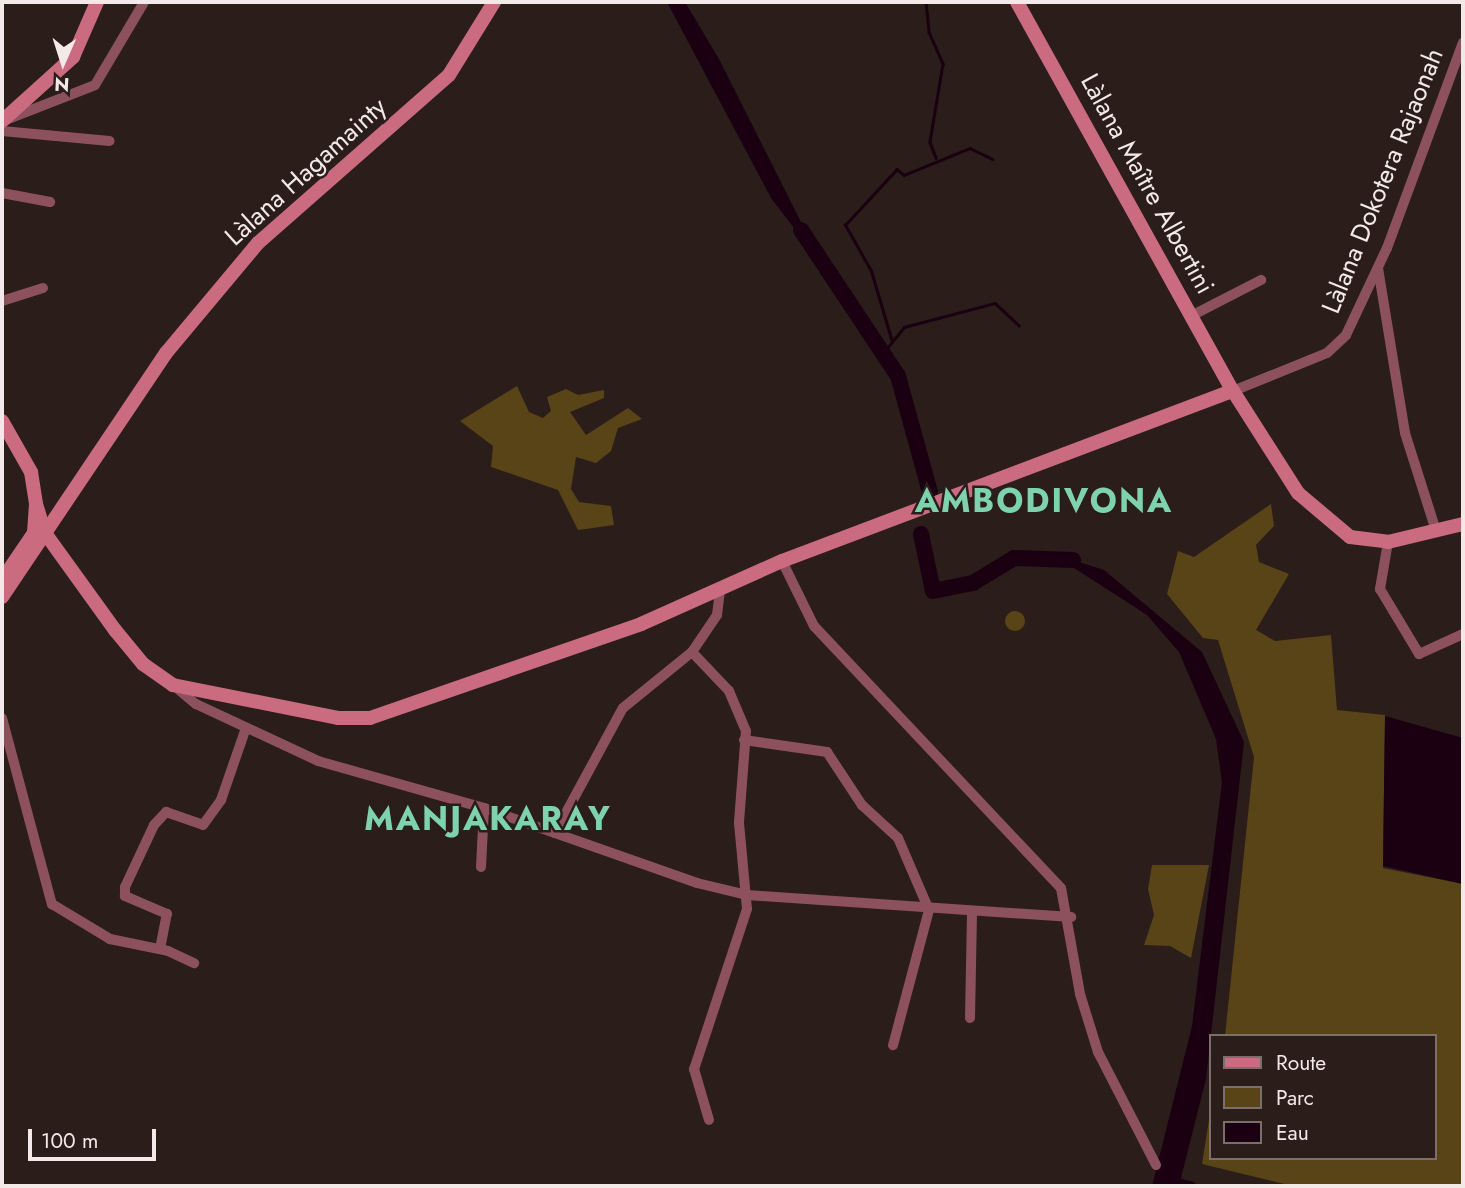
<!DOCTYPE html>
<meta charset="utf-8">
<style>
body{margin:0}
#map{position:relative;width:1465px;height:1188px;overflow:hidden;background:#2b1d1a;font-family:Jost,sans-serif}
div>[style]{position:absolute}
.green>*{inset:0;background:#584417}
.round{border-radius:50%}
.water>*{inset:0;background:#1a0011}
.stream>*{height:2.5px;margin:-1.25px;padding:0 1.25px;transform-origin:1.25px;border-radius:1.25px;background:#1a0011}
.canal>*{height:9px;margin:-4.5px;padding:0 4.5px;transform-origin:4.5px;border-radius:4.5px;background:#1a0011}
.river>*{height:16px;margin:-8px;padding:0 8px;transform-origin:8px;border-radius:8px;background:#1a0011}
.minor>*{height:10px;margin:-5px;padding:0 5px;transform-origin:5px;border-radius:5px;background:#8d515d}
.secondary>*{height:14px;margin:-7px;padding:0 7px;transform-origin:7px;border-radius:7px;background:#ca6b80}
span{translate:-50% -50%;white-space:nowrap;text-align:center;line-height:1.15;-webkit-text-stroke:5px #2b1d1a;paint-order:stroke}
.street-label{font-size:26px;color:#f3e9e6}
.district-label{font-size:33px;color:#7ed3ac;font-weight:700;letter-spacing:2px}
.frame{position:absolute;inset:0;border:4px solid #f3e9e6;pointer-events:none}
.legend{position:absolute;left:1209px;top:1034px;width:228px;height:126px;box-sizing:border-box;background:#2b1d1a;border:2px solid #7b6f6c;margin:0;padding:9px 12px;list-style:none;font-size:21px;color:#f3e9e6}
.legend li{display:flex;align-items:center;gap:14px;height:35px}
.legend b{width:35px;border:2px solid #7b6f6c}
.north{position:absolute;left:28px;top:28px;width:70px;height:70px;-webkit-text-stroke:5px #2b1d1a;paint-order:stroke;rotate:183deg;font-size:19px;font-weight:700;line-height:28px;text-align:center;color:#f3e9e6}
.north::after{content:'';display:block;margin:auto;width:24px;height:32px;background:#f3e9e6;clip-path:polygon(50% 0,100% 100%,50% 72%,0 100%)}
.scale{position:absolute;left:28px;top:1129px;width:128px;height:32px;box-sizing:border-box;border:4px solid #f3e9e6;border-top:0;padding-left:9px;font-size:21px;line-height:24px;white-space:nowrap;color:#f3e9e6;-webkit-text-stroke:5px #2b1d1a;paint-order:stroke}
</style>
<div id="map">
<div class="green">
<i style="clip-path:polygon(517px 386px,529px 412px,543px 418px,551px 411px,547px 397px,566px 389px,578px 395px,604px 390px,604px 398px,570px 412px,586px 435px,628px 408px,642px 419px,618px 428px,611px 451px,596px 463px,576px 457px,571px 489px,579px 502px,611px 506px,614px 525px,578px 530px,558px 490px,491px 467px,493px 446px,460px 421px)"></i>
<i style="clip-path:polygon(1271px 504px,1274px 526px,1256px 545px,1259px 562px,1289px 574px,1256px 630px,1275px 641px,1331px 635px,1337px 710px,1385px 715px,1383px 868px,1463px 884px,1463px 1186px,1293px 1186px,1202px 1164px,1211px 1107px,1211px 1158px,1435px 1158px,1435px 1036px,1225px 1036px,1254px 757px,1218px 640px,1203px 638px,1167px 594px,1178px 551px,1194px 557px)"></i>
<i class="round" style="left:1005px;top:611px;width:20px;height:20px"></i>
<i style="clip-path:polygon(1152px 865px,1209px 865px,1191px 958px,1170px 946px,1144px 945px,1154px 915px,1148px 889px)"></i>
</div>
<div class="water">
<i style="clip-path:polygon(667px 2px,685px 2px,719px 59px,804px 228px,797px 232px,771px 198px)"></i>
<i style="clip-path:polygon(1073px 560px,1104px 570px,1202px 652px,1244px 742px,1206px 1079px,1179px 1186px,1152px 1186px,1192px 1026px,1222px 782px,1216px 739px,1179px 652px,1147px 615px,1071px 566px)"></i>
<i style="clip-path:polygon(1385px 716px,1463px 738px,1463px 884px,1383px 866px)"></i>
</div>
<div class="stream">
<i style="left:926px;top:2px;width:30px;rotate:84deg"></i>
<i style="left:929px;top:32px;width:35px;rotate:66deg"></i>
<i style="left:943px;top:64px;width:79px;rotate:99.5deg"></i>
<i style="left:930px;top:142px;width:17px;rotate:69deg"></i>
<i style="left:892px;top:342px;width:19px;rotate:-51deg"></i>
<i style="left:904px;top:327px;width:94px;rotate:-14.8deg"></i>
<i style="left:995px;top:303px;width:33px;rotate:43deg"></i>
<i style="left:883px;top:353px;width:14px;rotate:-51deg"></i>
<i style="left:892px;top:342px;width:74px;rotate:-106.5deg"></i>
<i style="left:871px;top:271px;width:53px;rotate:-119.5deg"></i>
<i style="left:845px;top:225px;width:76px;rotate:-47.1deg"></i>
<i style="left:897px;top:169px;width:9px;rotate:41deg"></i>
<i style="left:904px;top:175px;width:71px;rotate:-22.2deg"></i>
<i style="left:970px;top:148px;width:25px;rotate:26deg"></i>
</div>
<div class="canal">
<i style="left:1181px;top:1183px;width:11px;rotate:15deg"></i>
</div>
<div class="river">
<i style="left:801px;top:230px;width:175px;rotate:56.4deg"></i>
<i style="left:898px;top:376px;width:120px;rotate:74.6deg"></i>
<i style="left:921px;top:534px;width:58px;rotate:78.1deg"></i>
<i style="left:933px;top:591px;width:41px;rotate:-11.3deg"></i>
<i style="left:973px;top:583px;width:48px;rotate:-31.4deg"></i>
<i style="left:1014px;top:558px;width:59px;rotate:1.9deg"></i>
</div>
<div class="minor">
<i style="left:8px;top:119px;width:93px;rotate:-21.3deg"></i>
<i style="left:95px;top:85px;width:96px;rotate:-59.4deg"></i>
<i style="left:2px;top:131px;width:108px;rotate:5.3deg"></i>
<i style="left:2px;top:193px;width:49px;rotate:10.6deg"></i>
<i style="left:1378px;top:268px;width:167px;rotate:80.7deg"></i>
<i style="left:1405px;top:433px;width:103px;rotate:72.4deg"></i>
<i style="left:2px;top:301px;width:43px;rotate:-17.6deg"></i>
<i style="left:1191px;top:316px;width:79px;rotate:-27.2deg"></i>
<i style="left:1233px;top:391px;width:101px;rotate:-22deg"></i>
<i style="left:1327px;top:353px;width:26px;rotate:-43deg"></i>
<i style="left:1346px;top:335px;width:96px;rotate:-64.8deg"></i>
<i style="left:1387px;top:248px;width:219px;rotate:-69.7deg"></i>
<i style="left:1388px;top:542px;width:48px;rotate:99.7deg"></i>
<i style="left:1380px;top:589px;width:76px;rotate:59deg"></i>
<i style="left:1419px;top:654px;width:48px;rotate:-24.4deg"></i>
<i style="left:782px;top:561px;width:72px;rotate:63.8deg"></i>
<i style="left:814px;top:626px;width:360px;rotate:46.7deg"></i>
<i style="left:1061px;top:888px;width:108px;rotate:79.8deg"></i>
<i style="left:1080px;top:994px;width:61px;rotate:72.8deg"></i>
<i style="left:1098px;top:1052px;width:127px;rotate:62.8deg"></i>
<i style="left:692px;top:652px;width:54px;rotate:46.5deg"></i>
<i style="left:729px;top:691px;width:43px;rotate:67deg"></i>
<i style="left:746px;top:731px;width:92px;rotate:94.4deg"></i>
<i style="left:739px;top:823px;width:86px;rotate:84.7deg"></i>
<i style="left:747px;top:909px;width:169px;rotate:108.3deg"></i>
<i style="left:694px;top:1069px;width:53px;rotate:73.6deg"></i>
<i style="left:173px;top:685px;width:30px;rotate:40deg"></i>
<i style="left:196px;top:704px;width:135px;rotate:25deg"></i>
<i style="left:318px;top:761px;width:173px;rotate:15.8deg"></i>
<i style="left:484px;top:808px;width:226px;rotate:19.4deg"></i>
<i style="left:697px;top:883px;width:51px;rotate:13.5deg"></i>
<i style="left:747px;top:895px;width:325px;rotate:3.9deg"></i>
<i style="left:2px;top:718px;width:193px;rotate:75deg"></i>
<i style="left:52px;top:904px;width:68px;rotate:31.1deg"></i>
<i style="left:110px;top:939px;width:59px;rotate:11.7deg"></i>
<i style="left:168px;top:951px;width:29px;rotate:25deg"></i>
<i style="left:744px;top:740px;width:84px;rotate:8.2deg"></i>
<i style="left:827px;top:752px;width:64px;rotate:56.6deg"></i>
<i style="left:862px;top:805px;width:49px;rotate:42.5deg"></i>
<i style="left:898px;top:838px;width:78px;rotate:66.7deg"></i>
<i style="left:929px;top:910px;width:140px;rotate:104.9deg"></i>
<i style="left:555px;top:833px;width:142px;rotate:-61.5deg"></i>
<i style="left:623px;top:708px;width:89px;rotate:-39.1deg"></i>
<i style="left:692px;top:652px;width:45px;rotate:-56deg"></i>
<i style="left:717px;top:615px;width:23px;rotate:-83deg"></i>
<i style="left:481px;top:867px;width:59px;rotate:-87.1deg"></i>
<i style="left:160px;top:949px;width:36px;rotate:-79deg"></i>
<i style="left:167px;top:914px;width:46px;rotate:-156.8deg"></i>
<i style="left:125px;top:896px;width:9px;rotate:-90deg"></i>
<i style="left:125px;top:887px;width:68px;rotate:-64.9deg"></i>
<i style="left:154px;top:825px;width:18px;rotate:-47deg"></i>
<i style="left:166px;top:812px;width:39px;rotate:19deg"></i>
<i style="left:203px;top:825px;width:31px;rotate:-54deg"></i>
<i style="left:221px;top:800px;width:76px;rotate:-70.9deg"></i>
<i style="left:970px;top:1018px;width:106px;rotate:-88.9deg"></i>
</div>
<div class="secondary">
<i style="left:1017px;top:2px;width:445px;rotate:61deg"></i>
<i style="left:1233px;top:391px;width:121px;rotate:57.5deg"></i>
<i style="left:1298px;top:493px;width:68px;rotate:40.2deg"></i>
<i style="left:1350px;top:537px;width:38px;rotate:7deg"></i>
<i style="left:1388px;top:542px;width:77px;rotate:-13.5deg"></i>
<i style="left:2px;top:121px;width:96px;rotate:-42deg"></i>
<i style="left:73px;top:57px;width:60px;rotate:-66.4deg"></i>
<i style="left:2px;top:421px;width:59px;rotate:60.4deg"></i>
<i style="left:31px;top:472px;width:32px;rotate:81deg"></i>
<i style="left:36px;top:504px;width:29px;rotate:94deg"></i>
<i style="left:34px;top:533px;width:57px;rotate:124.2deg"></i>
<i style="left:36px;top:504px;width:30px;rotate:73deg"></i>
<i style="left:45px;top:533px;width:120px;rotate:54.2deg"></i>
<i style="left:115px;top:630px;width:44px;rotate:50.5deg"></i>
<i style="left:143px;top:664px;width:37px;rotate:35deg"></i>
<i style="left:173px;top:685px;width:168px;rotate:11.3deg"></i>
<i style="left:338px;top:718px;width:32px"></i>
<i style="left:370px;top:718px;width:287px;rotate:-19.1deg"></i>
<i style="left:641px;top:624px;width:154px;rotate:-24.1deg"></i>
<i style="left:782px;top:561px;width:482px;rotate:-20.7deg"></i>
<i style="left:2px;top:597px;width:294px;rotate:-56.1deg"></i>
<i style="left:166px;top:353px;width:143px;rotate:-50.1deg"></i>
<i style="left:258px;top:243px;width:254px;rotate:-41.3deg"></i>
<i style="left:449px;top:75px;width:86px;rotate:-58.3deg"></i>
</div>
<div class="street-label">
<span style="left:306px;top:172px;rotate:-42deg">Làlana Hagamainty</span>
<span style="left:1383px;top:181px;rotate:-68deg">Làlana Dokotera Rajaonah</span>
<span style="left:1147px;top:184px;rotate:61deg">Làlana Maître Albertini</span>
</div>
<div class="district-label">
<span style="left:1044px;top:501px">AMBODIVONA</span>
<span style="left:488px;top:819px">MANJAKARAY</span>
</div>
<div class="frame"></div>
<ul class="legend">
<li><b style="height:9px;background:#ca6b80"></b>Route</li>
<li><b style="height:19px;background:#584417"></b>Parc</li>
<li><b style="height:19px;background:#1a0011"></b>Eau</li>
</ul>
<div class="north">N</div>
<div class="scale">100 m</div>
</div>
